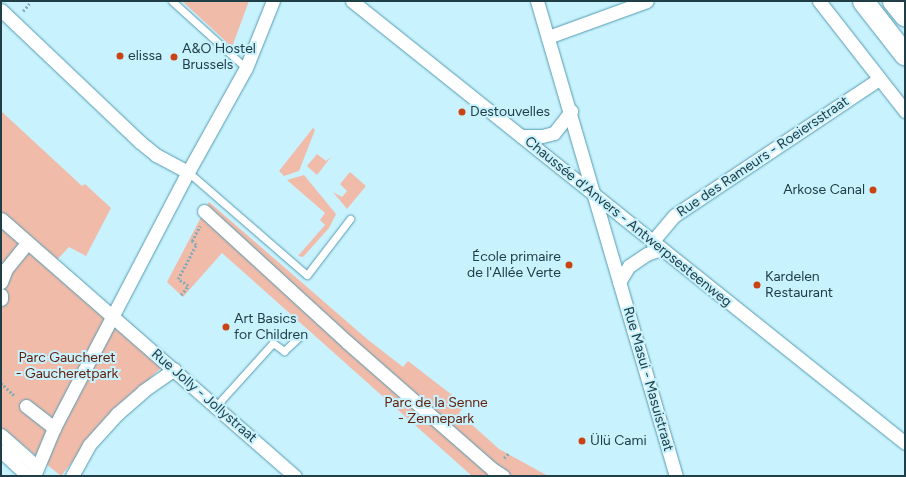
<!DOCTYPE html>
<meta charset="utf-8">
<style>
body{margin:0}
#map{position:relative;width:906px;height:477px;overflow:hidden;background:#c8f2fe;font-family:Figtree,sans-serif}
div>[style]{position:absolute}
.green>*{inset:0;background:#f1bbaa}
.path>*{height:2.5px;margin-top:-1.25px;transform-origin:0;background:repeating-linear-gradient(90deg,#87acb7 0 2px,transparent 0 4px)}
.roads{filter:drop-shadow(0 0 1px #549baf) drop-shadow(0 0 1px #549baf)}
.lane>*{height:7px;margin:-3.5px;padding:0 3.5px;transform-origin:3.5px;border-radius:3.5px;background:#fff}
.street>*{height:13px;margin:-6.5px;padding:0 6.5px;transform-origin:6.5px;border-radius:6.5px;background:#fff}
.primary>*{height:21px;margin:-10.5px;padding:0 10.5px;transform-origin:10.5px;border-radius:10.5px;background:#fff}
.dots>*{width:11px;height:11px;translate:-50% -50%;box-sizing:border-box;border:2px solid #c8f2fe;border-radius:50%}
span{translate:-50% -50%;white-space:nowrap;text-align:center;line-height:1.15;-webkit-text-stroke:4px #c8f2fe;paint-order:stroke}
.poi-label{font-size:14px;color:#203e46}
.left{translate:0 -50%;text-align:left}
.right{translate:-100% -50%;text-align:right}
.street-label{font-size:14px;color:#203e46}
.park-label{font-size:14px;color:#63220d}
.frame{position:absolute;inset:0;border:2px solid #203e46;pointer-events:none}
</style>
<div id="map">
<div class="green">
<i style="clip-path:polygon(183px 1px,249px 1px,232px 47px,182px 1px)"></i>
<i style="clip-path:polygon(1px 111px,82px 186px,85px 184px,111px 208px,86px 256px,69px 247px,51px 266px,163px 366px,108px 417px,61px 476px,1px 427px)"></i>
<i style="clip-path:polygon(313px 128px,315px 130px,299px 171px,284px 176px,279px 171px)"></i>
<i style="clip-path:polygon(317px 154px,326px 161px,331px 157px,317px 175px,307px 166px)"></i>
<i style="clip-path:polygon(350px 172px,366px 186px,347px 209px,333px 192px,342px 197px,347px 191px,340px 184px)"></i>
<i style="clip-path:polygon(304px 175px,336px 214px,329px 228px,303px 257px,298px 256px,325px 225px,320px 220px,325px 213px,287px 180px)"></i>
<i style="clip-path:polygon(209px 202px,367px 339px,403px 367px,408px 361px,465px 405px,459px 413px,499px 449px,548px 476px,472px 476px,222px 253px,183px 297px,167px 282px)"></i>
</div>
<div class="path">
<i style="left:23px;top:11px;width:11px;rotate:-49deg"></i>
<i style="left:181px;top:295px;width:11px;rotate:-52deg"></i>
<i style="left:188px;top:286px;width:12px;rotate:-145deg"></i>
<i style="left:178px;top:279px;width:38px;rotate:-62deg"></i>
<i style="left:196px;top:245px;width:6px;rotate:-135deg"></i>
<i style="left:192px;top:241px;width:17px;rotate:-62deg"></i>
<i style="left:1px;top:383px;width:19px;rotate:43deg"></i>
<i style="left:504px;top:458px;width:6px;rotate:-45deg"></i>
</div>
<div class="roads">
<div class="lane">
<i style="left:172px;top:1px;width:100px;rotate:42.2deg"></i>
<i style="left:188px;top:172px;width:157px;rotate:40.9deg"></i>
<i style="left:307px;top:275px;width:71px;rotate:-52.5deg"></i>
<i style="left:216px;top:406px;width:85px;rotate:-47.9deg"></i>
<i style="left:273px;top:343px;width:14px;rotate:36deg"></i>
<i style="left:284px;top:351px;width:21px;rotate:-43deg"></i>
</div>
<div class="street">
<i style="left:352px;top:1px;width:708px;rotate:38.63deg"></i>
<i style="left:537px;top:1px;width:495px;rotate:73.7deg"></i>
<i style="left:819px;top:1px;width:140px;rotate:52deg"></i>
<i style="left:1px;top:10px;width:192px;rotate:43.5deg"></i>
<i style="left:140px;top:142px;width:21px;rotate:39deg"></i>
<i style="left:156px;top:155px;width:36px;rotate:28deg"></i>
<i style="left:548px;top:37px;width:105px;rotate:-20deg"></i>
<i style="left:521px;top:136px;width:21px"></i>
<i style="left:542px;top:136px;width:12px;rotate:-14deg"></i>
<i style="left:554px;top:133px;width:28px;rotate:-52deg"></i>
<i style="left:204px;top:211px;width:194px;rotate:42.5deg"></i>
<i style="left:347px;top:342px;width:193px;rotate:41.2deg"></i>
<i style="left:492px;top:469px;width:13px;rotate:32deg"></i>
<i style="left:1px;top:219px;width:390px;rotate:41.2deg"></i>
<i style="left:652px;top:242px;width:35px;rotate:-50deg"></i>
<i style="left:675px;top:215px;width:245px;rotate:-33.7deg"></i>
<i style="left:1px;top:282px;width:14px;rotate:-69deg"></i>
<i style="left:6px;top:269px;width:33px;rotate:-51deg"></i>
<i style="left:619px;top:282px;width:19px;rotate:-58deg"></i>
<i style="left:629px;top:266px;width:22px;rotate:-34deg"></i>
<i style="left:647px;top:254px;width:15px;rotate:-20deg"></i>
<i style="left:1px;top:295px;width:4px;rotate:90deg"></i>
<i style="left:26px;top:406px;width:36px;rotate:38deg"></i>
<i style="left:1px;top:435px;width:48px;rotate:41.6deg"></i>
<i style="left:1px;top:451px;width:37px;rotate:43deg"></i>
<i style="left:34px;top:476px;width:52px;rotate:-67.4deg"></i>
<i style="left:54px;top:428px;width:289px;rotate:-62.4deg"></i>
<i style="left:188px;top:172px;width:119px;rotate:-60.9deg"></i>
<i style="left:246px;top:68px;width:72px;rotate:-68.1deg"></i>
<i style="left:72px;top:476px;width:35px;rotate:-61deg"></i>
<i style="left:89px;top:445px;width:42px;rotate:-47.9deg"></i>
<i style="left:117px;top:414px;width:35px;rotate:-41deg"></i>
<i style="left:143px;top:391px;width:38px;rotate:-35deg"></i>
</div>
<div class="primary">
<i style="left:863px;top:1px;width:68px;rotate:52.1deg"></i>
<i style="left:893px;top:1px;width:19px;rotate:51deg"></i>
</div>
</div>
<div class="dots">
<i style="left:120px;top:56px;background:#ca4311"></i>
<i style="left:174px;top:57px;background:#ca4311"></i>
<i style="left:462px;top:112px;background:#ca4311"></i>
<i style="left:873px;top:190px;background:#ca4311"></i>
<i style="left:569px;top:265px;background:#ca4311"></i>
<i style="left:757px;top:285px;background:#ca4311"></i>
<i style="left:226px;top:327px;background:#ca4311"></i>
<i style="left:582px;top:441px;background:#ca4311"></i>
</div>
<div class="poi-label">
<span class="left" style="left:182px;top:57px">A&amp;O Hostel<br>Brussels</span>
<span class="left" style="left:128px;top:56px">elissa</span>
<span class="left" style="left:470px;top:112px">Destouvelles</span>
<span class="right" style="left:865px;top:190px">Arkose Canal</span>
<span class="right" style="left:561px;top:265px">École primaire<br>de l'Allée Verte</span>
<span class="left" style="left:765px;top:285px">Kardelen<br>Restaurant</span>
<span class="left" style="left:234px;top:327px">Art Basics<br>for Children</span>
<span class="left" style="left:590px;top:441px">Ülü Cami</span>
</div>
<div class="street-label">
<span style="left:763px;top:157px;rotate:-34deg">Rue des Rameurs - Roeiersstraat</span>
<span style="left:628px;top:222px;rotate:39deg">Chaussée d'Anvers - Antwerpsesteenweg</span>
<span style="left:648px;top:379px;rotate:74deg">Rue Masui - Masuistraat</span>
<span style="left:204px;top:396px;rotate:41deg">Rue Jolly - Jollystraat</span>
</div>
<div class="park-label">
<span style="left:67px;top:366px">Parc Gaucheret<br>- Gaucheretpark</span>
<span style="left:436px;top:411px">Parc de la Senne<br>- Zennepark</span>
</div>
<div class="frame"></div>
</div>
